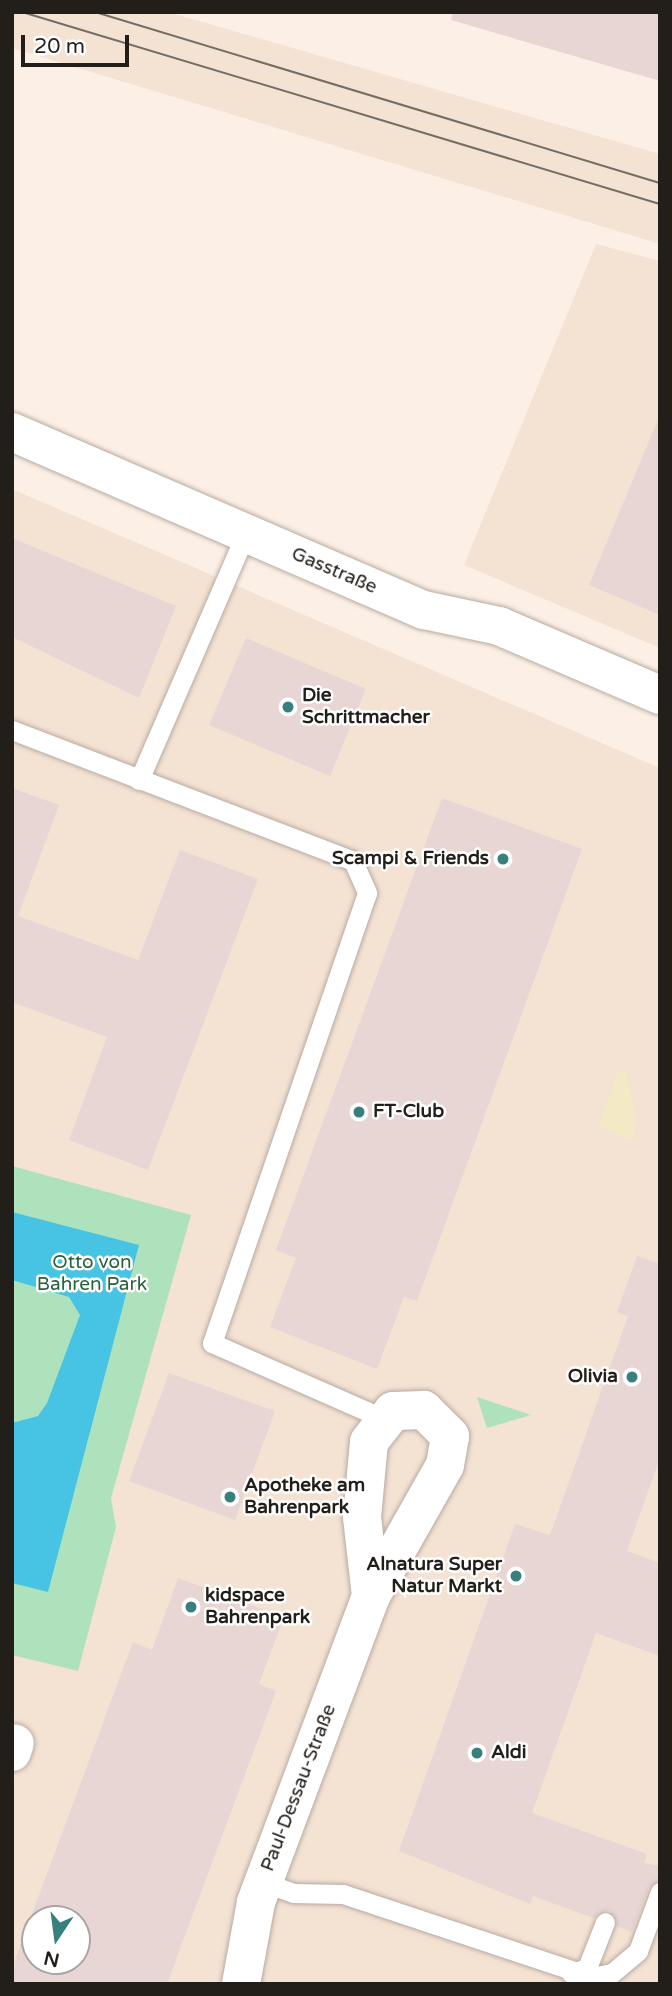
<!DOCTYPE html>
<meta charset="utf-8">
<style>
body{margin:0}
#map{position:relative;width:672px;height:1996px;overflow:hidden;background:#fcf0e6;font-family:"Varela Round",sans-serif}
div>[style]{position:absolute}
.built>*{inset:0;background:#f4e2d3}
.green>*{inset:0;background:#aee2bd}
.sand>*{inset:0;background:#f3e9c4}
.water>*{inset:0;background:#47c4e3}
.building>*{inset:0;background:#e7d6d4}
.roads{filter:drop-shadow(0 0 2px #b7aba2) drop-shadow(0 0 2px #b7aba2)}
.lane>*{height:19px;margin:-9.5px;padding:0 9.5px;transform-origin:9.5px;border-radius:9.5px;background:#fff}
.street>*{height:38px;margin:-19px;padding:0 19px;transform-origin:19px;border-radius:19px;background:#fff}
.tram>*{height:2px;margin:-1px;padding:0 1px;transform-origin:1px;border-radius:1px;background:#746d67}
.dots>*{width:19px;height:19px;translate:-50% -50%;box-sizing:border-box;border:4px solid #fff;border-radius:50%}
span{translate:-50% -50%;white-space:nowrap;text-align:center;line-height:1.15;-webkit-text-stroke:5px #fff;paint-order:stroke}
.street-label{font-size:19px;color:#221e1a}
.poi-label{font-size:19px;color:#221e1a;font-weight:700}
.left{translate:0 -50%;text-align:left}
.right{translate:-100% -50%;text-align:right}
.park-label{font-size:19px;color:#26633d}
.frame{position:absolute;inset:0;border:14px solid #221e1a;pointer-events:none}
.north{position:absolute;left:21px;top:1905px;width:70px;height:70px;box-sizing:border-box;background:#fff;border:2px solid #a7a5a3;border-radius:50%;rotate:193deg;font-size:19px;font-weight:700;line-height:28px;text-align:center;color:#221e1a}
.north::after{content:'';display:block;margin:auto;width:24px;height:32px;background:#38807c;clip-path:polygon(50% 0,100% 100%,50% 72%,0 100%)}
.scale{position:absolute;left:21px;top:35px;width:108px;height:32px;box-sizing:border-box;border:4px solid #221e1a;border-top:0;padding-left:9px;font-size:21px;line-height:24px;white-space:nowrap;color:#221e1a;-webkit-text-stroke:5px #fff;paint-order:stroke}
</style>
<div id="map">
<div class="built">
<i style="clip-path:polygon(12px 12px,168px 12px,660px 154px,660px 244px,12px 48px)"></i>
<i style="clip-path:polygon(596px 244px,660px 261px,660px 648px,464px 565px)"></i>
<i style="clip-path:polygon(evenodd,12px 489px,660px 768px,660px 1984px,12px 1984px,12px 489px,35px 1919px,77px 1919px,77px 1961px,35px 1961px,35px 1919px)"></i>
</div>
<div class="green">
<i style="clip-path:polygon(12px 1166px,191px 1215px,111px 1498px,116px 1527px,78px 1671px,12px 1655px)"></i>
<i style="clip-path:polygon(477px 1397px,531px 1415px,487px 1428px)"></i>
</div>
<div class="sand">
<i style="clip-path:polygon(619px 1069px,626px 1072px,636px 1119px,633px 1140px,598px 1127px)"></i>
</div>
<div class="water">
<i style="clip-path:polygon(12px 1212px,139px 1245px,48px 1592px,12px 1583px,12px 1423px,38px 1416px,47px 1403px,80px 1315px,69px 1297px,12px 1280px)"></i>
</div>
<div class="building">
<i style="clip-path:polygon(453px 12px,660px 12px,660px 81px,451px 20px)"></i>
<i style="clip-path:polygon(659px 417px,660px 417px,660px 615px,589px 585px)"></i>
<i style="clip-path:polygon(12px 538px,176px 606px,139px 698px,12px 637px)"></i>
<i style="clip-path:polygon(246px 638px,366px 689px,330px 776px,209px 725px)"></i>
<i style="clip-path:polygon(12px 788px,59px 805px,18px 916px,138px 960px,180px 850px,258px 879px,148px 1170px,69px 1140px,107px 1037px,12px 1002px)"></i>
<i style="clip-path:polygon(442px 798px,582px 849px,417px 1301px,404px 1297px,377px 1369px,270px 1327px,296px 1258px,276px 1250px)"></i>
<i style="clip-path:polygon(637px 1256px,660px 1264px,660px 1458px,627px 1551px,660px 1563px,660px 1656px,596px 1633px,532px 1813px,647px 1854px,644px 1863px,660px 1866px,660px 1880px,649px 1888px,632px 1932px,616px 1926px,609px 1910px,593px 1918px,533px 1896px,530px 1904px,399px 1851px,515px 1524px,550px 1535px,628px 1316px,617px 1312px)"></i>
<i style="clip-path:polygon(169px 1373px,275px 1411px,235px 1520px,129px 1481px)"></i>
<i style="clip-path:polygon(evenodd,178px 1578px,284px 1617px,259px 1684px,276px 1691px,167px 1984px,12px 1984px,12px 1968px,133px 1642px,152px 1650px,178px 1578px,35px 1919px,77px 1919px,77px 1961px,35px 1961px,35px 1919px)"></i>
</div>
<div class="roads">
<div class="lane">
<i style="left:12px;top:730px;width:365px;rotate:21deg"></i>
<i style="left:353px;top:861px;width:35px;rotate:66deg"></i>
<i style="left:367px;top:893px;width:476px;rotate:109deg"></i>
<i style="left:212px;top:1343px;width:186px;rotate:23.8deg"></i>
<i style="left:139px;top:780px;width:269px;rotate:-66.6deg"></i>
<i style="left:263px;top:1882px;width:32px;rotate:20deg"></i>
<i style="left:293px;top:1893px;width:50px;rotate:1.1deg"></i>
<i style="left:343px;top:1894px;width:262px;rotate:18.4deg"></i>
<i style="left:592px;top:1977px;width:20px;rotate:-11deg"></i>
<i style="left:612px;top:1973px;width:34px;rotate:-40deg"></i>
<i style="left:638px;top:1951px;width:63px;rotate:-69.6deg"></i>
<i style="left:571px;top:1973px;width:17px;rotate:-17deg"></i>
<i style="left:587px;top:1968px;width:49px;rotate:-68.6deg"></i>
</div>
<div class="street">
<i style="left:12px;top:432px;width:449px;rotate:23.4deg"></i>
<i style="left:424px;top:610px;width:77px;rotate:12deg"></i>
<i style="left:499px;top:626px;width:175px;rotate:23.2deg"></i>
<i style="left:12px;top:1752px;width:9px;rotate:-72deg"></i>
<i style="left:241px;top:1984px;width:83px;rotate:-79.6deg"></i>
<i style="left:256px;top:1902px;width:327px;rotate:-69.4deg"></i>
<i style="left:371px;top:1596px;width:150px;rotate:-60.5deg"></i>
<i style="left:445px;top:1465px;width:29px;rotate:-80deg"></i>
<i style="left:450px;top:1436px;width:37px;rotate:-135deg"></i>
<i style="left:424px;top:1410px;width:31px;rotate:178deg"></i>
<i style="left:393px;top:1411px;width:39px;rotate:128deg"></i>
<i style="left:369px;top:1442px;width:75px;rotate:95.3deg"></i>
<i style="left:362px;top:1517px;width:80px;rotate:83.5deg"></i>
</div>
</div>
<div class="tram">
<i style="left:22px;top:12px;width:666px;rotate:16.75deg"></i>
<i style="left:95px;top:12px;width:590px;rotate:16.84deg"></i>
</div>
<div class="dots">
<i style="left:288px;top:707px;background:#38807c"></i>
<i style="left:503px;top:859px;background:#38807c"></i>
<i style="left:359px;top:1112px;background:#38807c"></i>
<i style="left:632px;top:1377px;background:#38807c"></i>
<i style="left:230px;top:1497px;background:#38807c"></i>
<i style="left:516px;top:1576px;background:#38807c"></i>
<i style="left:191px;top:1607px;background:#38807c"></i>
<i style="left:477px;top:1753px;background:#38807c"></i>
</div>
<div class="street-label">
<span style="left:334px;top:571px;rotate:23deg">Gasstraße</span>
<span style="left:299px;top:1788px;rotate:-69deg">Paul-Dessau-Straße</span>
</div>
<div class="poi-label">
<span class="left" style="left:302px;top:707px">Die<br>Schrittmacher</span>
<span class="right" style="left:489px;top:859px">Scampi &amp; Friends</span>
<span class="left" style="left:373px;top:1112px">FT-Club</span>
<span class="right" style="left:618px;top:1377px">Olivia</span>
<span class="left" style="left:244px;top:1497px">Apotheke am<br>Bahrenpark</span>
<span class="right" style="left:502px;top:1576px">Alnatura Super<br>Natur Markt</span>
<span class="left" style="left:205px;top:1607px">kidspace<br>Bahrenpark</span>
<span class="left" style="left:491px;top:1753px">Aldi</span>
</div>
<div class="park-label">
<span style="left:92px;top:1274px">Otto von<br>Bahren Park</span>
</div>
<div class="frame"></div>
<div class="north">N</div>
<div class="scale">20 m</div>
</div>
